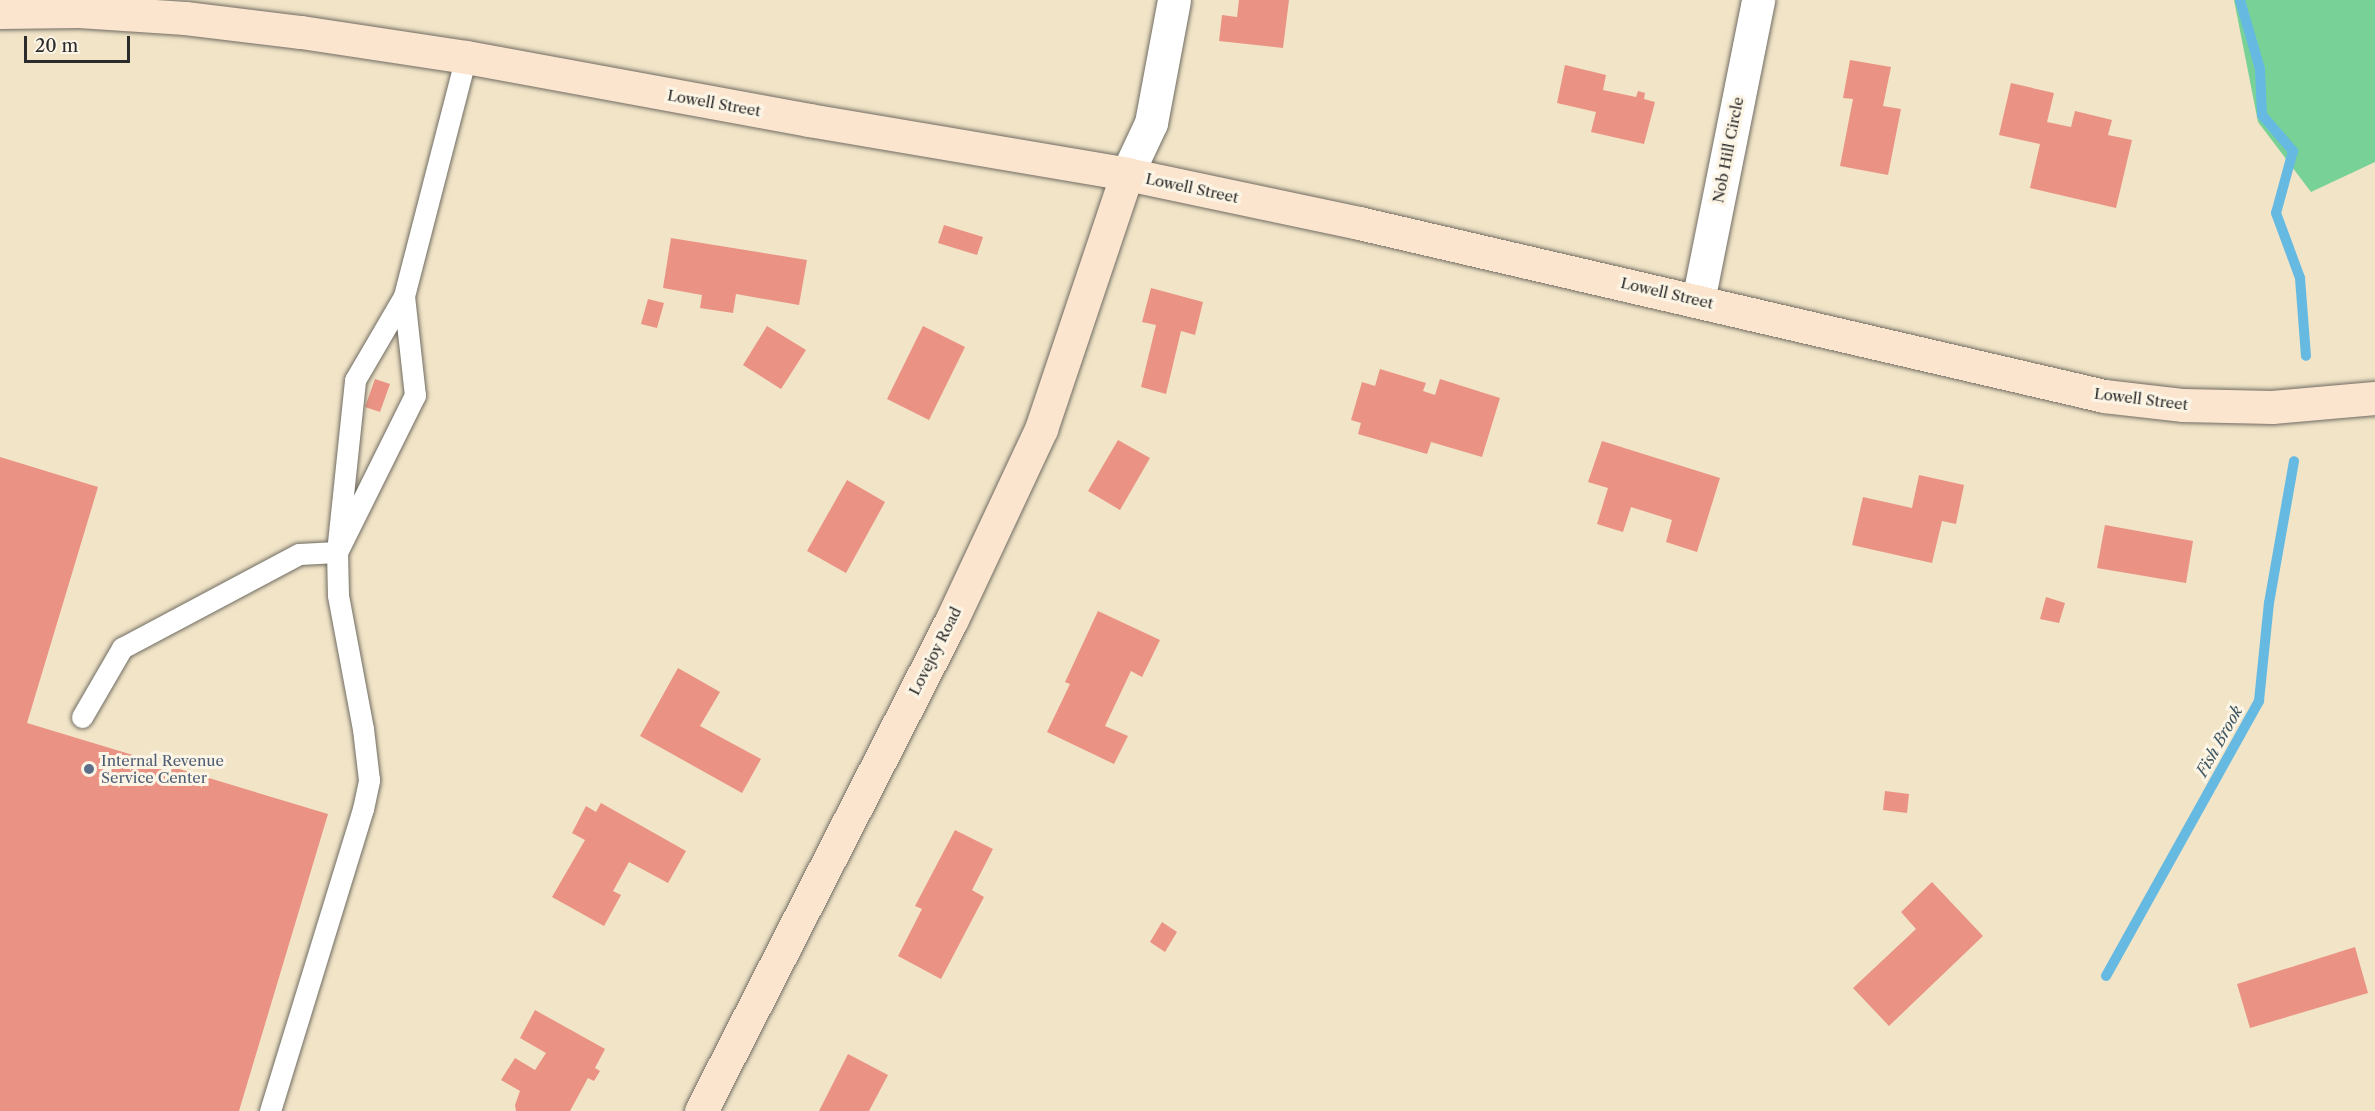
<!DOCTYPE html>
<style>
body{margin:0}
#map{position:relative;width:2375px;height:1111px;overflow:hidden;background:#f1e4c7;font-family:"Libre Caslon Text",serif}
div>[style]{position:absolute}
.green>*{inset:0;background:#78d196}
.stream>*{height:10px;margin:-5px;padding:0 5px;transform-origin:5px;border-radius:5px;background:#66bae2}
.building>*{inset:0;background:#ea9384}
.roads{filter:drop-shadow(0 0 2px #706c62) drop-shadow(0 0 2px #706c62)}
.service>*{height:21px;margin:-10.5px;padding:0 10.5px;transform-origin:10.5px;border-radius:10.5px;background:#fff}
.minor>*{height:33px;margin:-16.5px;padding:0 16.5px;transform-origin:16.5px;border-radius:16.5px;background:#fff}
.tertiary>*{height:33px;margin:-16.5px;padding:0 16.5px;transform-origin:16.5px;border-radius:16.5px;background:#fff}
.secondary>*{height:33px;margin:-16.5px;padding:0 16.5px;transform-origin:16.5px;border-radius:16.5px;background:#fce5cf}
.dots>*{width:16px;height:16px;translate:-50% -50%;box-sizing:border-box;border:3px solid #fcf5e5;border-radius:50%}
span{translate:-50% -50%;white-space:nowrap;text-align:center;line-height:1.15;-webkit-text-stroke:6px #fcf5e5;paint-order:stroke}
.street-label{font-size:15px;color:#2b2b2b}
.service-label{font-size:15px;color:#4e5e75}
.left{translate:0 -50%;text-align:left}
.water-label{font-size:16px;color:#3d5662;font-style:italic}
.scale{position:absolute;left:24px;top:36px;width:106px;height:27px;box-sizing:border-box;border:3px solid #2b2b2b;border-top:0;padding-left:8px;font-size:18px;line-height:21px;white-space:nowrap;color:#2b2b2b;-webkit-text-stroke:4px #fcf5e5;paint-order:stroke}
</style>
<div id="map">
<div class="green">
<i style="clip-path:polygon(2234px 0,2375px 0,2375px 162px,2311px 192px,2258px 122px)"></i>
</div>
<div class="stream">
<i style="left:2240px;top:0;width:72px;rotate:73.8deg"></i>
<i style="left:2260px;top:69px;width:46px;rotate:87.5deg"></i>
<i style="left:2262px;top:115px;width:48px;rotate:49.3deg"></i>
<i style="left:2293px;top:151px;width:64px;rotate:105.3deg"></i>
<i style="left:2276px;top:213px;width:69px;rotate:69.7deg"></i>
<i style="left:2300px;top:278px;width:78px;rotate:85.6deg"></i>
<i style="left:2106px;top:976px;width:315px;rotate:-60.9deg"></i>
<i style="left:2259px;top:701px;width:99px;rotate:-84.2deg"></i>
<i style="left:2269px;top:603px;width:144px;rotate:-80deg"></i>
</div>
<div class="building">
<i style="clip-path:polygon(1239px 0,1289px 0,1283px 48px,1219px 41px,1222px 15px,1237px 17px)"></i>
<i style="clip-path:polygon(1850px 60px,1891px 67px,1883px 106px,1901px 109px,1888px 175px,1840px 166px,1853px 99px,1843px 98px)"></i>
<i style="clip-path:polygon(1565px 65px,1606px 75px,1603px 90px,1636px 97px,1638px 91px,1645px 93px,1644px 99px,1655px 102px,1644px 144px,1591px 132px,1596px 112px,1557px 103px)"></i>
<i style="clip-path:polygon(2011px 83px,2054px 93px,2047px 122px,2071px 127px,2075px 111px,2112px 120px,2108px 135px,2132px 140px,2116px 208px,2030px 188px,2040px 144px,1999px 135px)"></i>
<i style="clip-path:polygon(944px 225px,983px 237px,977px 255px,938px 243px)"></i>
<i style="clip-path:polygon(671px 238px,807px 260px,799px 305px,736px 294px,733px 313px,700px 308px,702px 295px,663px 288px)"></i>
<i style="clip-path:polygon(1151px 288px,1203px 302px,1195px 335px,1181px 331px,1166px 394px,1141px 387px,1156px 325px,1142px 322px)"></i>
<i style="clip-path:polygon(648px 299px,664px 303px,657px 328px,641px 324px)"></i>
<i style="clip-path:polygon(767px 326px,806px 350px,781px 389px,743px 365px)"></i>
<i style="clip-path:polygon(923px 326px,965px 347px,929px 420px,887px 399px)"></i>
<i style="clip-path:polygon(1380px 369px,1426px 383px,1423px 391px,1435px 395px,1440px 379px,1500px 398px,1482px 457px,1431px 442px,1427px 454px,1358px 434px,1361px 423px,1351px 420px,1362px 382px,1375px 386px)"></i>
<i style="clip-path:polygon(375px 379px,390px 384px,380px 412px,365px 407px)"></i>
<i style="clip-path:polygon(1118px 440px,1150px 458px,1120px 510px,1088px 491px)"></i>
<i style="clip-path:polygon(1602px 441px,1720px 478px,1697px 552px,1666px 542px,1672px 520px,1631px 507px,1623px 532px,1597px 524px,1608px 488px,1588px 482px)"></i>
<i style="clip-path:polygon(0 457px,98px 487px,27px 723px,328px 814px,239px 1111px,0 1111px)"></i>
<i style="clip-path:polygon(1919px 475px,1964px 485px,1956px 524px,1942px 521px,1932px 563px,1852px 545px,1863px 497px,1912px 508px)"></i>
<i style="clip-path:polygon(847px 480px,885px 502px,846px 573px,807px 551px)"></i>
<i style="clip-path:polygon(2105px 525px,2193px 541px,2186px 583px,2097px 568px)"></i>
<i style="clip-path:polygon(2046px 597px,2065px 603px,2059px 623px,2040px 619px)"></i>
<i style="clip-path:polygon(1098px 611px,1160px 640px,1142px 677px,1131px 671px,1105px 726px,1128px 736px,1114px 764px,1047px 732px,1070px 684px,1065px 682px)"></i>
<i style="clip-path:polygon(678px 668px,720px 692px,700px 726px,761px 759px,742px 793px,640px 736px)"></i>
<i style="clip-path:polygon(1885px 791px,1909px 794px,1907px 813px,1883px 810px)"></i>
<i style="clip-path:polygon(601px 803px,686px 851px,668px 883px,629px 862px,613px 891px,621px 895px,604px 926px,552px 897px,585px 840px,572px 833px,586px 806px,596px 812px)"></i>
<i style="clip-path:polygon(955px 830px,993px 849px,972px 890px,984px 897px,941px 979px,898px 956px,922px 909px,915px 906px)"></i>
<i style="clip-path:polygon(1932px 882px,1983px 936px,1889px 1026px,1853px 988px,1916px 929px,1901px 912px)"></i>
<i style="clip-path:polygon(1162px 922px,1177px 932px,1165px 952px,1150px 942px)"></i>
<i style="clip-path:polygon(2355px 947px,2368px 993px,2250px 1028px,2237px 984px)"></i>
<i style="clip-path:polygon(535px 1010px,605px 1049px,595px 1068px,600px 1071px,594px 1081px,588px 1078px,570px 1111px,516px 1111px,515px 1105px,520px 1091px,501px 1080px,515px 1058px,535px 1070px,546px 1053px,520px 1038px)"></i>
<i style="clip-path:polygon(848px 1054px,888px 1075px,869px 1111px,819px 1111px)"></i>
</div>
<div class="roads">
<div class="service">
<i style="left:404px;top:296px;width:247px;rotate:-75.5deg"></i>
<i style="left:82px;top:717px;width:80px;rotate:-59.9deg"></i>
<i style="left:122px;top:648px;width:200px;rotate:-28deg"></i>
<i style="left:299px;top:554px;width:38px;rotate:-3deg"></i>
<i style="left:270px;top:1111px;width:316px;rotate:-72.9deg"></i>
<i style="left:363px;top:809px;width:30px;rotate:-78deg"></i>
<i style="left:369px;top:780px;width:51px;rotate:-96.7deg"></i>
<i style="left:363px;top:729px;width:136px;rotate:-100.6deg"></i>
<i style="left:338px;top:595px;width:43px;rotate:-91.3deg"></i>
<i style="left:337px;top:552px;width:173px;rotate:-84deg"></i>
<i style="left:355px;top:380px;width:97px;rotate:-59.7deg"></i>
<i style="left:404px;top:296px;width:100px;rotate:83.7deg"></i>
<i style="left:415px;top:395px;width:175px;rotate:116.4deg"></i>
</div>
<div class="minor">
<i style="left:1698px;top:301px;width:307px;rotate:-78.7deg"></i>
</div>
<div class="tertiary">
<i style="left:1127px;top:174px;width:56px;rotate:-64.8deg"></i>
<i style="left:1151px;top:123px;width:125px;rotate:-79.4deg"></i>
</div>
<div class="secondary">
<i style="left:0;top:12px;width:79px;rotate:-0.7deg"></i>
<i style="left:79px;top:11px;width:106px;rotate:3.8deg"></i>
<i style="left:185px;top:18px;width:117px;rotate:6.9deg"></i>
<i style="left:301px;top:32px;width:167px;rotate:8.6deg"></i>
<i style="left:466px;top:57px;width:349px;rotate:10.4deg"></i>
<i style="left:809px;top:120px;width:323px;rotate:9.6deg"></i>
<i style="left:1127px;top:174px;width:237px;rotate:11.9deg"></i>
<i style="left:1359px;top:223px;width:765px;rotate:13.07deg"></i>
<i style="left:2104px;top:396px;width:80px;rotate:6.5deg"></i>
<i style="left:2183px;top:405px;width:89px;rotate:1.3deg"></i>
<i style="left:2272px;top:407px;width:103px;rotate:-5deg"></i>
<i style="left:701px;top:1111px;width:552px;rotate:-62.97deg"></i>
<i style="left:952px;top:619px;width:210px;rotate:-64.9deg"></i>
<i style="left:1041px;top:429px;width:269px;rotate:-71.4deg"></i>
</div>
</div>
<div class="dots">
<i style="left:89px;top:769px;background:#5c6f8a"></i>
</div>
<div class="street-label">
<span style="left:714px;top:103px;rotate:10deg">Lowell Street</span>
<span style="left:1728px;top:150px;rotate:-79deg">Nob Hill Circle</span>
<span style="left:1192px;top:188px;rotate:12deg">Lowell Street</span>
<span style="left:1667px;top:293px;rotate:13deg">Lowell Street</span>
<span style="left:2141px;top:399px;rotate:7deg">Lowell Street</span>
<span style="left:935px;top:651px;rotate:-63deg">Lovejoy Road</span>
</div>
<div class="service-label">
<span class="left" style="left:101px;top:769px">Internal Revenue<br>Service Center</span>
</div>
<div class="water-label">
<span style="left:2219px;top:741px;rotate:-61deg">Fish Brook</span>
</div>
<div class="scale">20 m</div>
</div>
